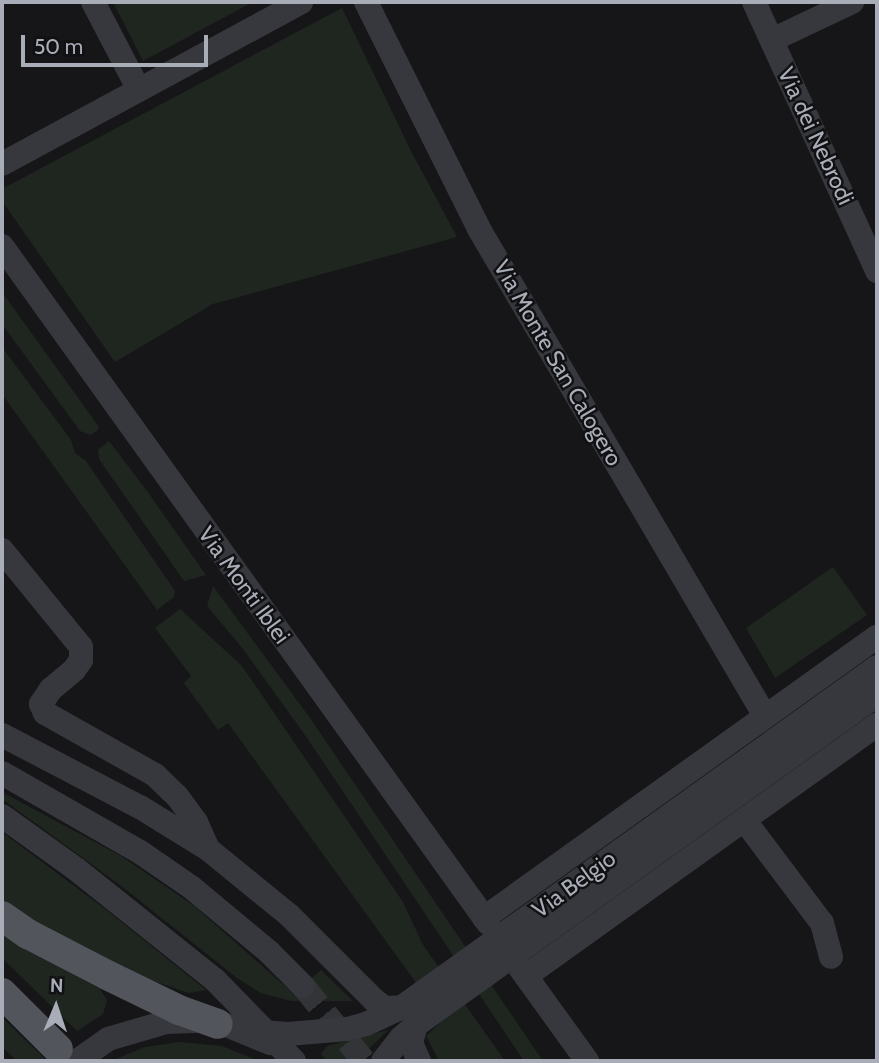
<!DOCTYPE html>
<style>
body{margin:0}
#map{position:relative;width:879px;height:1063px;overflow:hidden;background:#161618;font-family:Cabin,sans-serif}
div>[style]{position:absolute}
.green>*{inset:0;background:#1e261f}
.minor-tunnel>*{height:24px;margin-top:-12px;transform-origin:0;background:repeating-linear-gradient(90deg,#333438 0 24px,transparent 0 36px)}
.minor>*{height:24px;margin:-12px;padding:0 12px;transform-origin:12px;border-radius:12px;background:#37383d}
.major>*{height:30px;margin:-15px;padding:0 15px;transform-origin:15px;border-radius:15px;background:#53555c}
.minor-bridge>*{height:24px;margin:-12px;padding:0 12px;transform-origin:12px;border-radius:12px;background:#37383d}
span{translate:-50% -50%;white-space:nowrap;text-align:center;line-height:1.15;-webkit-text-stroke:5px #111113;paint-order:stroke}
.street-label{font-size:23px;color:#a8adb8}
.frame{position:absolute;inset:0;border:4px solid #a8adb8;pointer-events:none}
.north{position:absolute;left:21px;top:972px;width:70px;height:70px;-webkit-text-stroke:5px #111113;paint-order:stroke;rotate:2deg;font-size:19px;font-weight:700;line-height:28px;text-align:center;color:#a8adb8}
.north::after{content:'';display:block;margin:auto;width:24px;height:32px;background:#a8adb8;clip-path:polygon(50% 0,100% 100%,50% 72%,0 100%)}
.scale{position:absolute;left:21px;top:35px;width:187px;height:32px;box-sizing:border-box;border:4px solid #a8adb8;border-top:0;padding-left:9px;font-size:21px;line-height:24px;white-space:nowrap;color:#a8adb8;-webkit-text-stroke:5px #111113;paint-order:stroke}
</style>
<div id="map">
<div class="green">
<i style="clip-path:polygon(113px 2px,253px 2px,143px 61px)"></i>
<i style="clip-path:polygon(342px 8px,411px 151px,457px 237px,213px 304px,115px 362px,2px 201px,2px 189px)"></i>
<i style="clip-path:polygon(2px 292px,99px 427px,97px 431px,90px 435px,80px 431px,2px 324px)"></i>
<i style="clip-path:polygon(2px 347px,71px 440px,75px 453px,86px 461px,175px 591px,174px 597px,157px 610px,2px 394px)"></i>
<i style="clip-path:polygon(109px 441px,147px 491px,206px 575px,184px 581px,99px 459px,98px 450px)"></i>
<i style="clip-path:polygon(833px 567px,867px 615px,775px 678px,746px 628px)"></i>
<i style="clip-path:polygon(213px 586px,310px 718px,543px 1061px,524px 1061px,305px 735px,243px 649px,207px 606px)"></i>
<i style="clip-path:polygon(180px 609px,242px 666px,403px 902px,423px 945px,505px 1061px,439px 1061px,426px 1036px,443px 1020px,228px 723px,218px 730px,184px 683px,191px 676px,155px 628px)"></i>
<i style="clip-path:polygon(2px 792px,121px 856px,193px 905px,294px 994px,321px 970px,353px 1001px,291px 1001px,261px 993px,237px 978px,120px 885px,2px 799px)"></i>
<i style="clip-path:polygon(2px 832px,109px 912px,206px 990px,189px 993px,130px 973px,90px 954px,2px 902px)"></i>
<i style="clip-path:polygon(2px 930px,22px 946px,100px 989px,107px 1000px,103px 1014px,77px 1031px,2px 958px)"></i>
<i style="clip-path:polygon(2px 1017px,47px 1061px,48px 1061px,17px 1061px,2px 1047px)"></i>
<i style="clip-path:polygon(388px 1030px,368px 1050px,363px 1061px,327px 1061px,321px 1054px,327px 1046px)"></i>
<i style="clip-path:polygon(180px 1042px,222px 1046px,259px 1061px,111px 1061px,145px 1047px)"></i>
</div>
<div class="minor-tunnel">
<i style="left:303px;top:986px;width:97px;rotate:50.9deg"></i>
</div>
<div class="minor">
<i style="left:93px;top:2px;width:99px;rotate:62.4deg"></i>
<i style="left:366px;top:2px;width:254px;rotate:63.5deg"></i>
<i style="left:479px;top:229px;width:565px;rotate:59.58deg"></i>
<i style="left:754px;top:2px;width:296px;rotate:65.4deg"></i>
<i style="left:772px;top:40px;width:89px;rotate:-25.4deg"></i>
<i style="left:2px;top:164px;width:340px;rotate:-28.4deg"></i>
<i style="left:2px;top:246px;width:833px;rotate:54.33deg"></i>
<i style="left:2px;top:550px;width:125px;rotate:50.8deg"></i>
<i style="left:81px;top:647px;width:13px;rotate:90deg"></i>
<i style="left:81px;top:660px;width:12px;rotate:125deg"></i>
<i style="left:74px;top:670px;width:30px;rotate:140deg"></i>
<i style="left:51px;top:689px;width:18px;rotate:124deg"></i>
<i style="left:41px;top:704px;width:10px;rotate:66deg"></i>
<i style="left:45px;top:713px;width:126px;rotate:29.4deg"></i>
<i style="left:155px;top:775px;width:30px;rotate:44deg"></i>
<i style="left:177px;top:796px;width:32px;rotate:54deg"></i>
<i style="left:196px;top:822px;width:30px;rotate:66deg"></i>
<i style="left:2px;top:735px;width:156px;rotate:27.6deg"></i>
<i style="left:140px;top:807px;width:80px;rotate:31.7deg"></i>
<i style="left:208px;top:849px;width:104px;rotate:39.2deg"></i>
<i style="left:289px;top:915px;width:120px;rotate:45deg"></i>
<i style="left:374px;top:1000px;width:14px;rotate:36deg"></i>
<i style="left:385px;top:1008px;width:17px;rotate:-3deg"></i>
<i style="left:2px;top:773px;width:159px;rotate:29.8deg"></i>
<i style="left:140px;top:852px;width:62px;rotate:34.5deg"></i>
<i style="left:191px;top:887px;width:102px;rotate:39.8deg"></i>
<i style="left:269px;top:952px;width:48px;rotate:45deg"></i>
<i style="left:2px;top:816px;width:91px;rotate:35.6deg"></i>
<i style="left:76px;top:869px;width:178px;rotate:38.6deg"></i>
<i style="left:215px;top:980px;width:113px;rotate:45.7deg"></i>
<i style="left:745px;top:821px;width:128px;rotate:53deg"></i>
<i style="left:822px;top:923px;width:35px;rotate:75deg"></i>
<i style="left:484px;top:918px;width:483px;rotate:-35.6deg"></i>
<i style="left:520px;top:968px;width:115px;rotate:54.2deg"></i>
<i style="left:526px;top:976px;width:432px;rotate:-35.6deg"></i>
<i style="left:416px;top:1025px;width:19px;rotate:106deg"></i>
<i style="left:411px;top:1043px;width:20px;rotate:66deg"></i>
<i style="left:261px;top:1032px;width:27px;rotate:4deg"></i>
<i style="left:288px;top:1034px;width:59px;rotate:-4.8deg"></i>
<i style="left:347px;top:1029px;width:20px;rotate:-15deg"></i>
<i style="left:366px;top:1024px;width:40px;rotate:-25deg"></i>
<i style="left:77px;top:1061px;width:38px;rotate:-35deg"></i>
<i style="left:108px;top:1039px;width:60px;rotate:-16.3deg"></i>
<i style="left:166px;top:1022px;width:35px;rotate:-2deg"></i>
<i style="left:201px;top:1021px;width:25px;rotate:9deg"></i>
<i style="left:226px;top:1025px;width:48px;rotate:22.2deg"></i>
<i style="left:383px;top:1061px;width:29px;rotate:-52deg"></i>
<i style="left:401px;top:1038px;width:20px;rotate:-41deg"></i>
</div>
<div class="major">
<i style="left:2px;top:916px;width:32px;rotate:35deg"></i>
<i style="left:28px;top:934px;width:89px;rotate:27.4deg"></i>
<i style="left:107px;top:975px;width:80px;rotate:25.9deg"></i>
<i style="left:179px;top:1010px;width:41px;rotate:19.7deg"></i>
<i style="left:2px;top:993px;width:79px;rotate:45deg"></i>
</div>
<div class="minor-bridge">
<i style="left:402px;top:1007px;width:584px;rotate:-35.59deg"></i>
<i style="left:416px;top:1025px;width:567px;rotate:-35.6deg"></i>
</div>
<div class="street-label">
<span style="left:816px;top:136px;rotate:65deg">Via dei Nebrodi</span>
<span style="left:558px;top:363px;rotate:60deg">Via Monte San Calogero</span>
<span style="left:244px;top:585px;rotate:54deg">Via Monti Iblei</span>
<span style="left:574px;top:884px;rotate:-36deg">Via Belgio</span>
</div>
<div class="frame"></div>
<div class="north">N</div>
<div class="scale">50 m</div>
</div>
